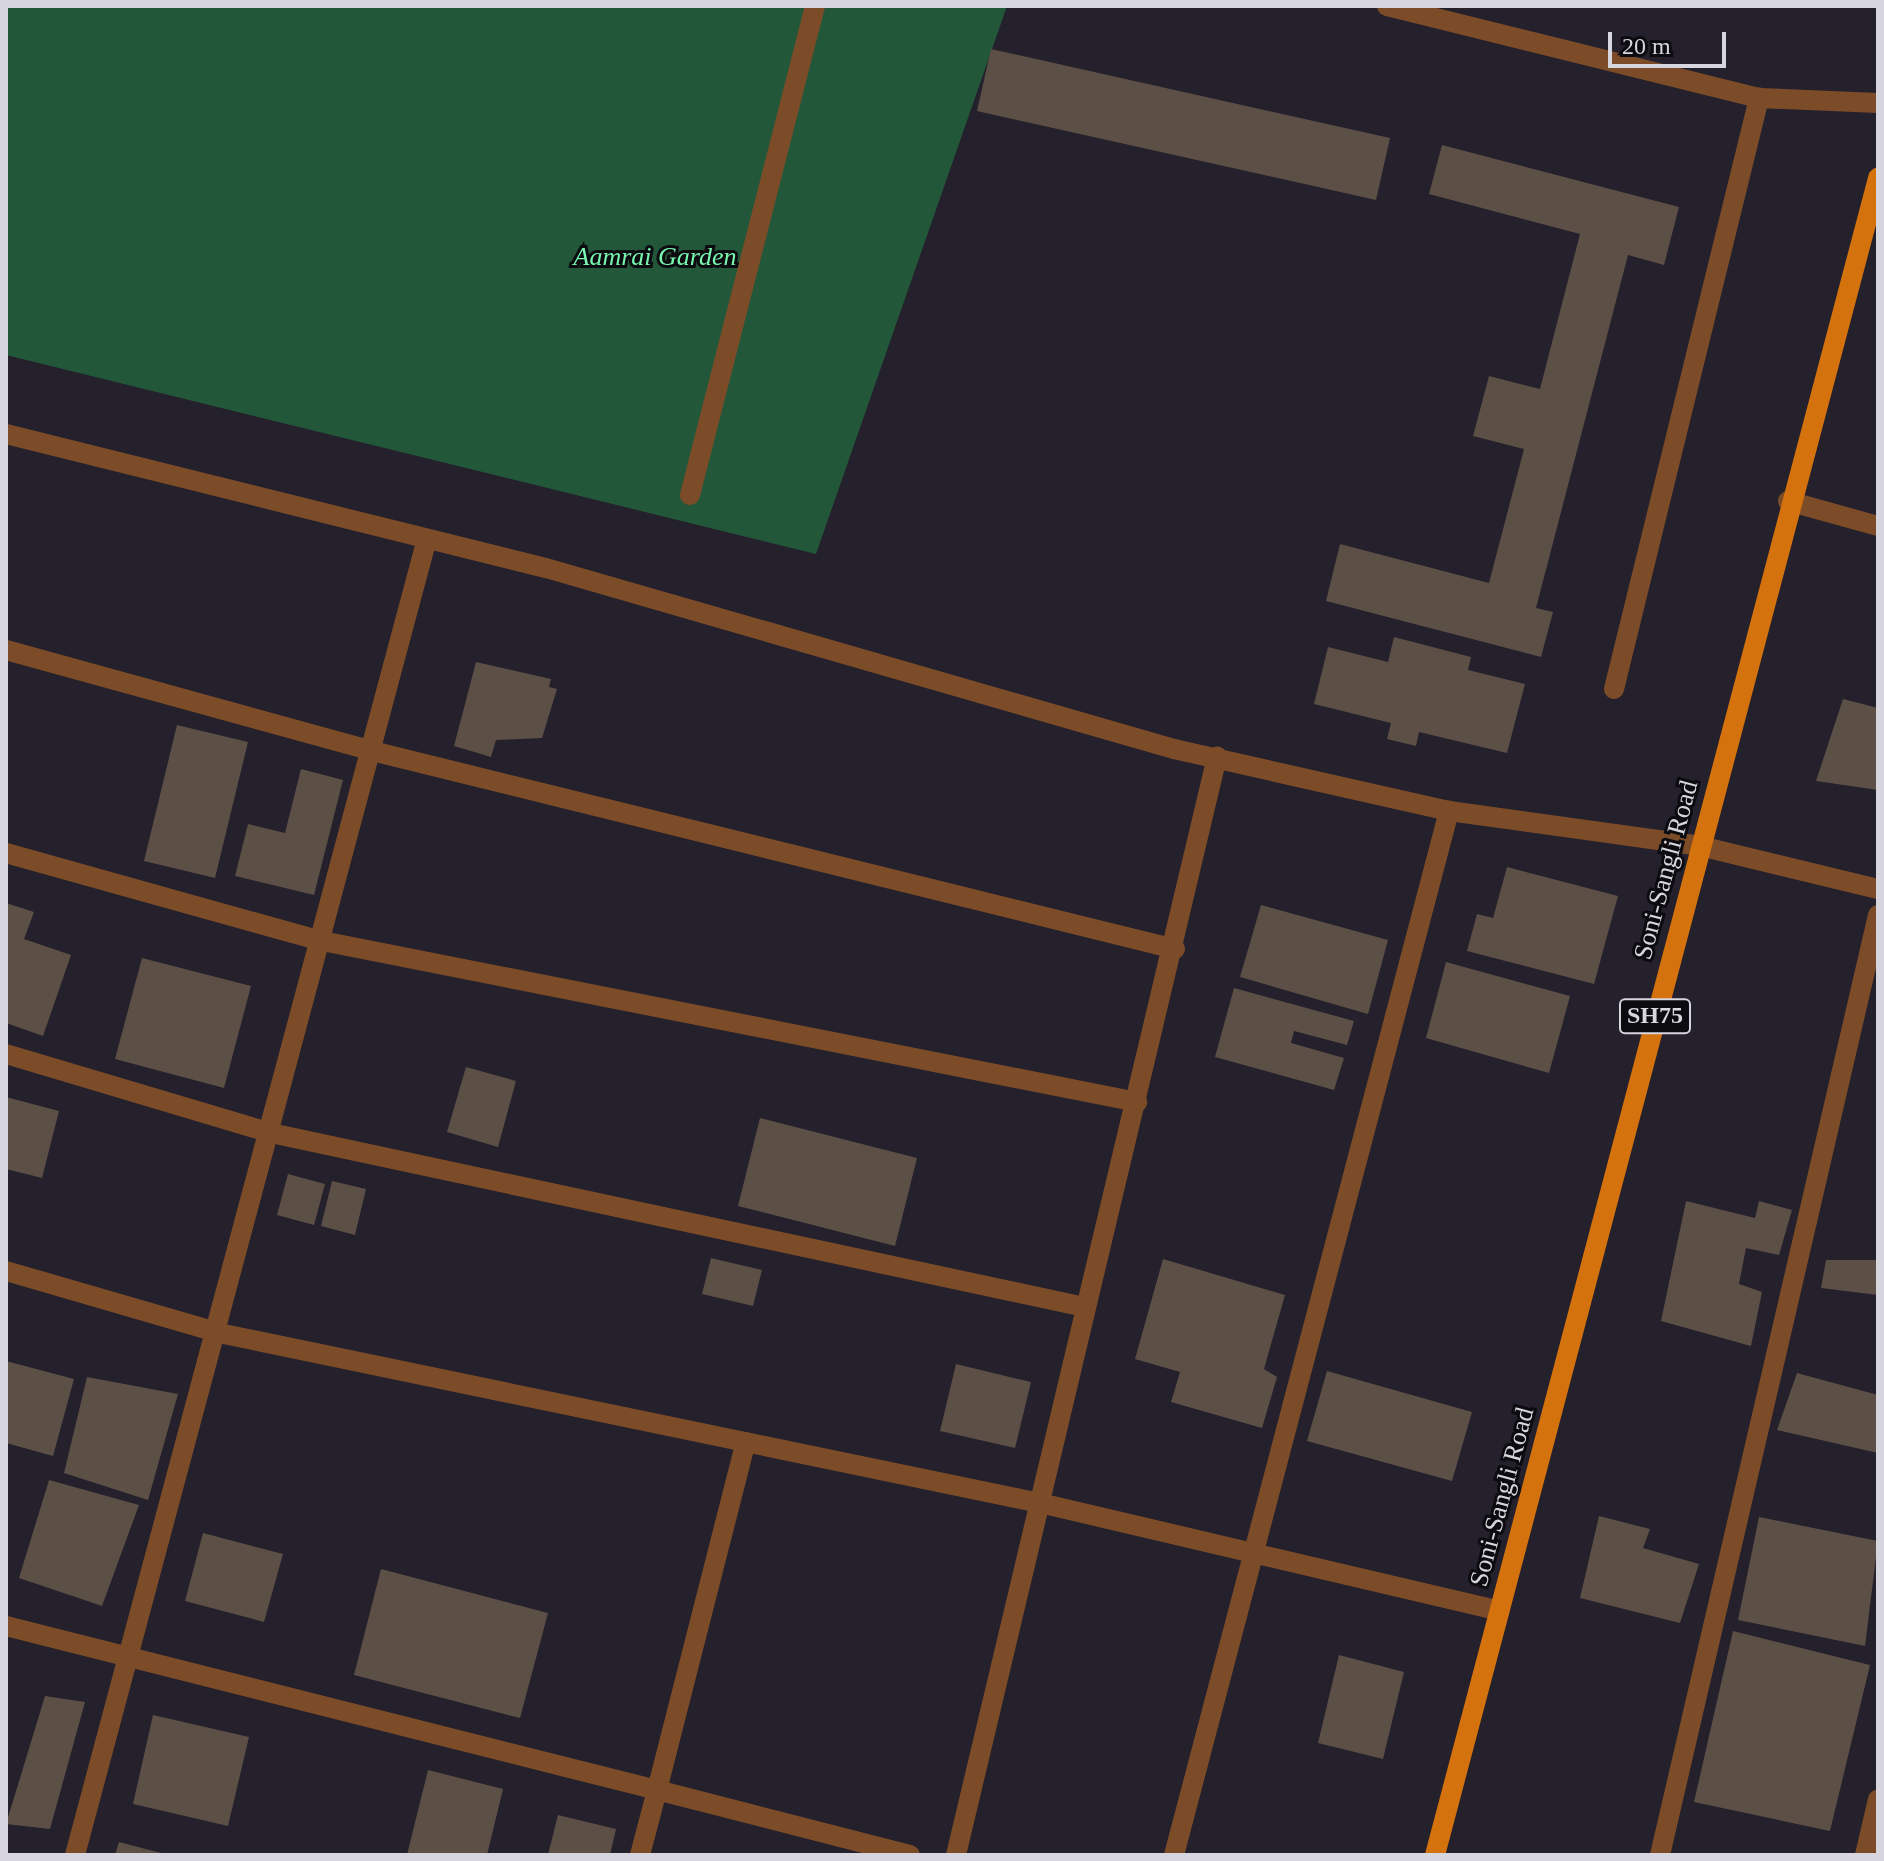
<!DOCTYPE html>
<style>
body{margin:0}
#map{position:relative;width:1884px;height:1861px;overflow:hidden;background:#24202c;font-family:Georgia,serif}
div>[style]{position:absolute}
.green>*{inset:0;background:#23573a}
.building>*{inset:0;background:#5c4f46}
.minor>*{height:20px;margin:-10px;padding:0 10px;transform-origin:10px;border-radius:10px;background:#7c4c28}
.major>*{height:20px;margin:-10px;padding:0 10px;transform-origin:10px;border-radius:10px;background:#d4720e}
span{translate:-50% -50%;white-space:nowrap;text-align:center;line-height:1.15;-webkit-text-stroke:6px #0c0b10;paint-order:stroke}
.shield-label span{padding:2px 6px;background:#0c0b10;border:2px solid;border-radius:6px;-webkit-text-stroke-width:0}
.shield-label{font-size:24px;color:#d7d5dd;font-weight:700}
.park-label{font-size:26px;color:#77f7af;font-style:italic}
.street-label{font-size:26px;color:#d7d5dd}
.frame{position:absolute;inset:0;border:8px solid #d7d5dd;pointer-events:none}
.scale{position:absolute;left:1608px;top:32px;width:118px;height:36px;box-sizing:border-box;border:4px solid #d7d5dd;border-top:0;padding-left:10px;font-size:24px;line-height:28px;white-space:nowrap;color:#d7d5dd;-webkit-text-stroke:6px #0c0b10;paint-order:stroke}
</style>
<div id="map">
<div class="green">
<i style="clip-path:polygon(6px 6px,1007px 6px,816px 554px,6px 355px)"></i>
</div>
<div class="building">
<i style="clip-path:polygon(991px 49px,1390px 138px,1376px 200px,977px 111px)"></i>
<i style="clip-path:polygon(1442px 145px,1679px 207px,1664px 265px,1628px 255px,1536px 608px,1553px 612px,1541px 657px,1326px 601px,1340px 544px,1489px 583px,1524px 449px,1473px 436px,1489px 376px,1540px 389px,1580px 234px,1429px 194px)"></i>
<i style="clip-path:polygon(1394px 637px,1471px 657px,1468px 670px,1525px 684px,1507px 753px,1419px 732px,1416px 746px,1387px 739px,1391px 723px,1314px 704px,1328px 647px,1388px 662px)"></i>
<i style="clip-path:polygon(476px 662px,551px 679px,549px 687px,557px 689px,542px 738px,496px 740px,491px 757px,454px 746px)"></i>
<i style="clip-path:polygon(1843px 699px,1878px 708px,1878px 790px,1816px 781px)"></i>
<i style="clip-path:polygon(177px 725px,248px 742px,215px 878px,144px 861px)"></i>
<i style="clip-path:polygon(301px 769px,343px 780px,314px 895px,235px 876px,248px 824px,285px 833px)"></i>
<i style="clip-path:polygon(1507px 867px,1618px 896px,1594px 984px,1467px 951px,1477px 914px,1493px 918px)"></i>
<i style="clip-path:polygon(6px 903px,34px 912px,24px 939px,71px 955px,43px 1036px,6px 1023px)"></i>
<i style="clip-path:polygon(1261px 905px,1388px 940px,1368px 1014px,1240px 977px)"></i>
<i style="clip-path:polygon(142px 958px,251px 986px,224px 1088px,115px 1059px)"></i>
<i style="clip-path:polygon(1446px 962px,1570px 996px,1549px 1073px,1426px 1038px)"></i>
<i style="clip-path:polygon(1234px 988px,1354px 1021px,1347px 1045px,1294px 1031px,1291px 1043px,1344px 1058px,1334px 1090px,1215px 1057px)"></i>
<i style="clip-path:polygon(466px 1067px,516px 1081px,498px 1147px,447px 1132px)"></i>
<i style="clip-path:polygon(6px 1097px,59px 1111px,42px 1178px,6px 1169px)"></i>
<i style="clip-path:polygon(760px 1118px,917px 1158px,895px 1246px,738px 1206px)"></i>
<i style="clip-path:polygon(288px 1174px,325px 1184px,314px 1225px,277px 1215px)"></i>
<i style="clip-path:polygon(332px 1181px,366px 1189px,355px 1235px,321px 1226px)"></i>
<i style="clip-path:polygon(1686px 1201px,1755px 1218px,1759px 1201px,1792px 1210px,1779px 1255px,1746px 1248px,1739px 1284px,1762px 1292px,1751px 1346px,1661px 1321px)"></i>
<i style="clip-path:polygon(711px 1258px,762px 1270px,753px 1306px,702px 1294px)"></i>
<i style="clip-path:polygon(1163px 1259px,1285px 1295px,1264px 1369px,1277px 1377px,1262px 1428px,1171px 1402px,1180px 1372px,1135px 1359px)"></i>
<i style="clip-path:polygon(1826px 1260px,1878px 1260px,1878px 1295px,1821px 1288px)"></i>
<i style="clip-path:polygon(6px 1361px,74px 1379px,53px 1456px,6px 1443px)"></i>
<i style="clip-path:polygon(956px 1364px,1031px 1382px,1015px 1448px,940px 1431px)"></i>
<i style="clip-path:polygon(1327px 1371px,1472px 1412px,1452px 1481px,1307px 1441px)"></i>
<i style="clip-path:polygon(1797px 1373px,1878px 1395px,1878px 1453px,1777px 1430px)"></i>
<i style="clip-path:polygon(87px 1377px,178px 1394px,148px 1500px,64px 1473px)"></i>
<i style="clip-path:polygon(49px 1480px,139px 1505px,102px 1606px,19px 1578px)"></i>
<i style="clip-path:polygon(1599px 1516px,1650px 1529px,1643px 1548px,1699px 1564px,1680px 1623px,1580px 1598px)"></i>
<i style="clip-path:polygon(1759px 1517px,1878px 1541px,1865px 1646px,1738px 1620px)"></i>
<i style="clip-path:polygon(203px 1533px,283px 1554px,264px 1622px,185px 1601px)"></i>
<i style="clip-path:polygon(381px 1569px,548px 1613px,520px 1718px,354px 1675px)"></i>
<i style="clip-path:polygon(1733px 1631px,1870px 1665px,1830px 1831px,1694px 1802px)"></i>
<i style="clip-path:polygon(1339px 1655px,1404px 1672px,1383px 1759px,1318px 1743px)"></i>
<i style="clip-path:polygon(45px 1696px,85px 1702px,50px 1829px,6px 1824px)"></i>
<i style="clip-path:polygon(153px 1715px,249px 1737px,228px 1826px,133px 1804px)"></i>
<i style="clip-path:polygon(428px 1770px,503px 1789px,487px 1855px,407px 1855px)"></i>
<i style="clip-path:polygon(558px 1815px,616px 1829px,610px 1855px,548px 1855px)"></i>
<i style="clip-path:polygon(119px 1842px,165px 1854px,165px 1855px,115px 1855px)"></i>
</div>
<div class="minor">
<i style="left:1387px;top:6px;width:383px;rotate:13.9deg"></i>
<i style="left:1759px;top:98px;width:119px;rotate:2.4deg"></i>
<i style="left:6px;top:434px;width:556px;rotate:13.94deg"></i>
<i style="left:546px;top:568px;width:654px;rotate:16.08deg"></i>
<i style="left:1174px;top:749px;width:282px;rotate:12.7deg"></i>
<i style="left:1449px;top:811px;width:253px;rotate:7.9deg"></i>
<i style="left:1700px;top:846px;width:183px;rotate:13.6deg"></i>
<i style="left:690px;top:495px;width:505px;rotate:-75.66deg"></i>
<i style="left:1788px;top:501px;width:93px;rotate:15.5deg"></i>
<i style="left:6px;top:650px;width:380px;rotate:15.4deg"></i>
<i style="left:372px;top:751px;width:827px;rotate:13.85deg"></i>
<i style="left:1614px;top:689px;width:609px;rotate:-76.21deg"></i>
<i style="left:6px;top:853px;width:328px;rotate:15.6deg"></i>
<i style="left:322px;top:941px;width:831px;rotate:11.17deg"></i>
<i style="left:6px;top:1054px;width:277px;rotate:16.6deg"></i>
<i style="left:271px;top:1133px;width:832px;rotate:12.07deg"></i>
<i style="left:6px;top:1271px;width:222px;rotate:16.2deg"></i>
<i style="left:219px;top:1333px;width:838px;rotate:11.7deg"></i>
<i style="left:1040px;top:1503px;width:472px;rotate:13.2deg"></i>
<i style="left:6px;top:1626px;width:671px;rotate:14.14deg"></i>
<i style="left:657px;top:1790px;width:359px;rotate:-75.7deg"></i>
<i style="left:75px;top:1855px;width:1362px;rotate:-75.03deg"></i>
<i style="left:640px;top:1855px;width:67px;rotate:-75.3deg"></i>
<i style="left:657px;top:1790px;width:261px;rotate:14.4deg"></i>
<i style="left:956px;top:1855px;width:1129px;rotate:-76.63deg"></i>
<i style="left:1174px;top:1855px;width:1080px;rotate:-75.24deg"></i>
<i style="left:1660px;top:1855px;width:965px;rotate:-76.94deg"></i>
<i style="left:1865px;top:1855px;width:57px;rotate:-76.9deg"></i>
</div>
<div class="major">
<i style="left:1435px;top:1855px;width:1735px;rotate:-75.2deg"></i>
</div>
<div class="shield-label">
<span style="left:1655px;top:1016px">SH75</span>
</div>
<div class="park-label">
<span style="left:655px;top:257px">Aamrai Garden</span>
</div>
<div class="street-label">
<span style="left:1666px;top:870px;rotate:-75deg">Soni-Sangli Road</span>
<span style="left:1502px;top:1497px;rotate:-75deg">Soni-Sangli Road</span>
</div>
<div class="frame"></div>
<div class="scale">20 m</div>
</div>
